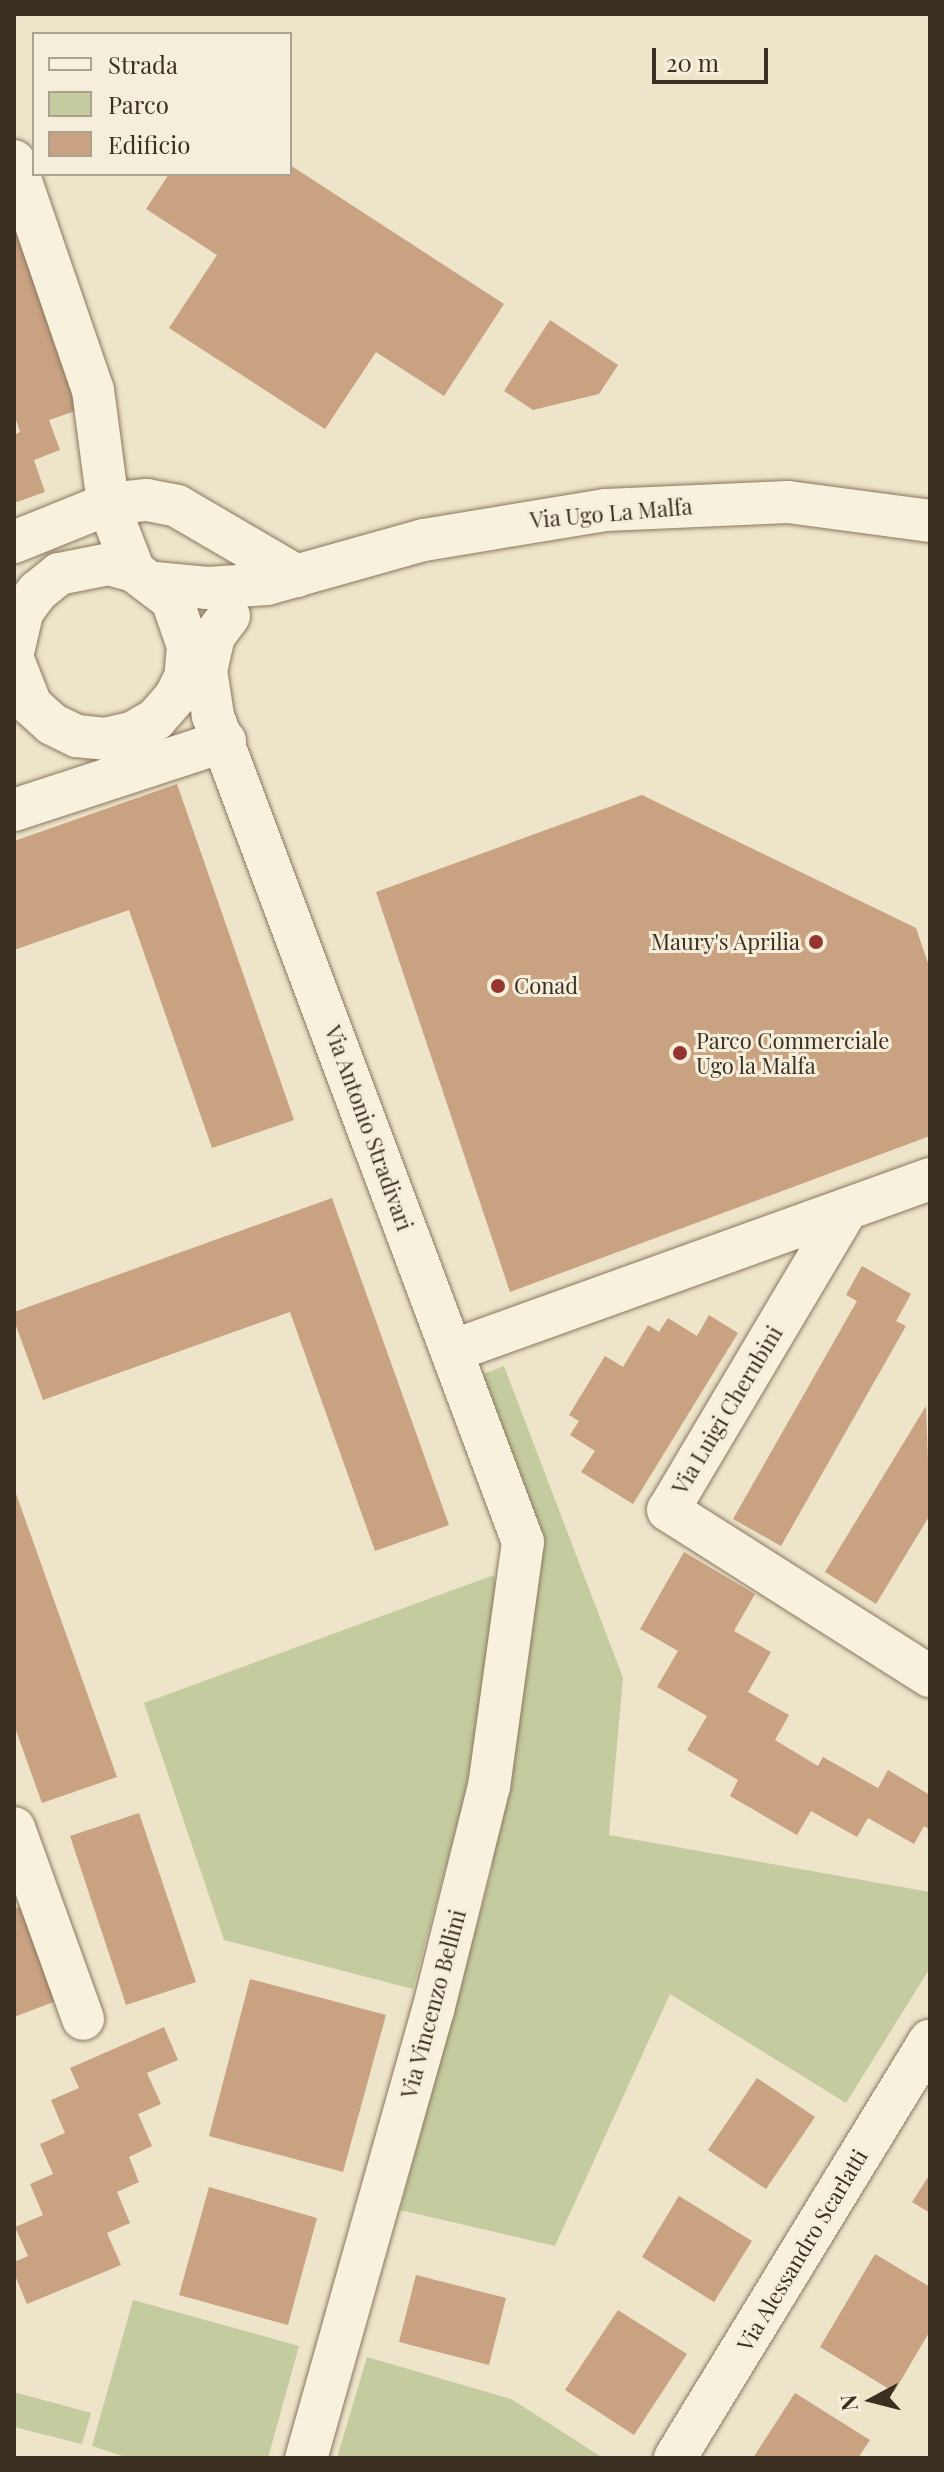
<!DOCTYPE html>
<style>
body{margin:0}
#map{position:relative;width:944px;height:2472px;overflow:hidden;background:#ede4ca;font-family:"Playfair Display",serif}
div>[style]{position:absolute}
.green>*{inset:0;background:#c4cb9e}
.building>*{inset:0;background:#c9a282}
.roads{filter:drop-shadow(0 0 2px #89775f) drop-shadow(0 0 2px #89775f)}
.minor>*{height:42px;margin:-21px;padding:0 21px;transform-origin:21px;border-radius:21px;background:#f8f1de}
.dots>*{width:22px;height:22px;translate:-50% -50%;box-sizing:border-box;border:4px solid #f5eeda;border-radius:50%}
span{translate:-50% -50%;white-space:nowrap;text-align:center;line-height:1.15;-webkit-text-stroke:6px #f5eeda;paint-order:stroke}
.street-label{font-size:22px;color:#3b2f22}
.poi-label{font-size:22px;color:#3b2f22}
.right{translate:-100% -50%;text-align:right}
.left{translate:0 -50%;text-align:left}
.frame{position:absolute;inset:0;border:16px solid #3b2f22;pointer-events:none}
.legend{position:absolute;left:32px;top:32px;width:260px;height:144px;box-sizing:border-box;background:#f5eeda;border:2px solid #aba290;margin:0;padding:10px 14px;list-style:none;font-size:24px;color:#3b2f22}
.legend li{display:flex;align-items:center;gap:16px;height:40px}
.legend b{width:40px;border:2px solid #aba290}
.north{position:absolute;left:832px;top:2360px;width:80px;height:80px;-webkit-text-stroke:6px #f5eeda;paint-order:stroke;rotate:263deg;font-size:22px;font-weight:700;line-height:32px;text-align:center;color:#3b2f22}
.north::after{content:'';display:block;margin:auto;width:28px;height:36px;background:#3b2f22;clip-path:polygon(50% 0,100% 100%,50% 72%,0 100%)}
.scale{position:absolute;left:652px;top:48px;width:116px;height:36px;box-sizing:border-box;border:4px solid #3b2f22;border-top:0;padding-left:10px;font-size:24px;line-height:28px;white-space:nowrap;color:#3b2f22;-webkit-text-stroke:6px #f5eeda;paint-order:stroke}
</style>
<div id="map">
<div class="green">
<i style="clip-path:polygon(504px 1366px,623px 1678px,609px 1835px,930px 1892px,930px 1968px,846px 2103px,670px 1994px,555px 2246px,400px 2210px,492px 1869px,494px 1807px,541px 1552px,476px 1377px)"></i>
<i style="clip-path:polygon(494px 1575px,498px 1601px,465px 1795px,413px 1989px,224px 1940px,144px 1703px)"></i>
<i style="clip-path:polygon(133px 2300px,299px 2346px,268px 2458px,128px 2458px,92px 2446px)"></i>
<i style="clip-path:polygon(367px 2357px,511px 2399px,603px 2458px,337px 2458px)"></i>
<i style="clip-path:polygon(14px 2392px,91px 2413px,82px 2444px,14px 2427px)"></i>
</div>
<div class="building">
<i style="clip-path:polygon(290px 165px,504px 304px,444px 396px,376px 352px,325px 429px,169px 328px,217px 255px,146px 209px,169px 174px,290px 174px)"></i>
<i style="clip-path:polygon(14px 223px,81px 409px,49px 420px,60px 450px,34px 460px,45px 492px,14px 503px,14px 435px,20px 432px,14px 414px)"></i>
<i style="clip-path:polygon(550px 320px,618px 365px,599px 394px,533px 410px,504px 391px)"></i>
<i style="clip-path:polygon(177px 784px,294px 1120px,212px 1148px,129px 910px,14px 950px,14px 841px)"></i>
<i style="clip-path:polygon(642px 795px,916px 928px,930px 969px,930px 1136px,510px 1292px,376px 892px)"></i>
<i style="clip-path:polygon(332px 1198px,449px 1525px,375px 1551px,290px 1312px,43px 1400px,14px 1320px,14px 1312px)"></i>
<i style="clip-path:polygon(862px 1266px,911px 1294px,896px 1321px,906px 1326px,781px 1546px,733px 1519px,857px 1301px,846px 1295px)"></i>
<i style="clip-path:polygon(709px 1315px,738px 1333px,633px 1504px,581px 1472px,595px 1451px,570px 1435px,579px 1421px,569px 1415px,605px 1356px,623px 1367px,648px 1325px,659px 1332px,668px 1318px,697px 1336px)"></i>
<i style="clip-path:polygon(926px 1406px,930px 1515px,876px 1604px,825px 1572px)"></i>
<i style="clip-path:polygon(14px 1488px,117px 1777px,42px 1803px,14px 1725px)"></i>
<i style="clip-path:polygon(684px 1552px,755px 1594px,734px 1631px,771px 1652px,748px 1692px,789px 1715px,775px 1740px,818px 1766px,823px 1757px,878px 1788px,888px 1770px,930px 1795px,930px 1830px,924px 1826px,914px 1844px,868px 1818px,857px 1837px,811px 1811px,797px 1835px,730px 1796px,738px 1780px,687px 1750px,707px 1716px,657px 1687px,678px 1651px,640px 1629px)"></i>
<i style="clip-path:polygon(139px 1813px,196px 1982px,126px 2005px,70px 1836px)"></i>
<i style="clip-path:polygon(20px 1907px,56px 2001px,14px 2017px,14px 1909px)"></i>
<i style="clip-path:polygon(250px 1979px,386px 2015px,343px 2172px,209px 2136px)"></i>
<i style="clip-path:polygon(164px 2027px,178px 2060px,147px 2073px,161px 2104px,138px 2114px,152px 2146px,129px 2157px,139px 2182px,117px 2192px,130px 2223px,107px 2233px,121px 2265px,27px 2304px,14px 2273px,14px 2262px,28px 2256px,15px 2227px,43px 2215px,30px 2184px,53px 2174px,40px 2144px,65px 2133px,51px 2100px,79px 2088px,70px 2068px)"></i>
<i style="clip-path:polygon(757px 2078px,815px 2117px,766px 2189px,708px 2150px)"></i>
<i style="clip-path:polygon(930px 2174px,930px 2213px,912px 2202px)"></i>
<i style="clip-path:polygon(209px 2187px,317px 2218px,288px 2325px,179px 2295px)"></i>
<i style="clip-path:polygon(679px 2196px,752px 2241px,714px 2302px,642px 2257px)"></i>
<i style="clip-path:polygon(875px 2254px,930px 2287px,930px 2331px,894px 2392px,820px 2347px)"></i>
<i style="clip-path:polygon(416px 2275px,506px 2298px,489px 2365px,399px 2342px)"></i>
<i style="clip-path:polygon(618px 2310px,687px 2354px,634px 2435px,565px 2390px)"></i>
<i style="clip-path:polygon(795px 2393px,870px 2440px,858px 2458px,753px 2458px)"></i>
</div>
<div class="roads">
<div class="minor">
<i style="left:14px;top:161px;width:242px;rotate:71deg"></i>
<i style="left:93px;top:390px;width:115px;rotate:82.5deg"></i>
<i style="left:108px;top:504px;width:39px;rotate:-6deg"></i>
<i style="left:147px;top:500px;width:31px;rotate:11deg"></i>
<i style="left:177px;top:506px;width:139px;rotate:30.3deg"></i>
<i style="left:14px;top:542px;width:101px;rotate:-22deg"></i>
<i style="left:108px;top:504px;width:72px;rotate:68.8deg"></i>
<i style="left:155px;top:583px;width:53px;rotate:5.4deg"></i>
<i style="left:208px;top:588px;width:59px;rotate:-3.9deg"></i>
<i style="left:267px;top:584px;width:163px;rotate:-15.7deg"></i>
<i style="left:424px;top:540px;width:184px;rotate:-9.4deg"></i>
<i style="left:606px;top:510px;width:182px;rotate:-2.5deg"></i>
<i style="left:788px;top:502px;width:143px;rotate:7.6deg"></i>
<i style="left:229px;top:616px;width:25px;rotate:127deg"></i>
<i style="left:214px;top:636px;width:35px;rotate:103deg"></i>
<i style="left:206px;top:670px;width:47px;rotate:81.3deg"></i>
<i style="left:213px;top:716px;width:882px;rotate:69.43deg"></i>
<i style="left:523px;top:1542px;width:246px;rotate:97.9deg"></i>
<i style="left:489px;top:1786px;width:231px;rotate:104deg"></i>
<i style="left:433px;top:2010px;width:466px;rotate:105.8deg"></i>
<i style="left:14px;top:648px;width:37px;rotate:-77deg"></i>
<i style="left:22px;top:612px;width:26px;rotate:-53deg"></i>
<i style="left:38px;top:591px;width:27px;rotate:-39deg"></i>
<i style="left:59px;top:574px;width:51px;rotate:-11.3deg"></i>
<i style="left:109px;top:564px;width:26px;rotate:16deg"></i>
<i style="left:134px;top:571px;width:48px;rotate:37.3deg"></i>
<i style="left:172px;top:600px;width:49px;rotate:70.8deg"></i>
<i style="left:188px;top:646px;width:25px;rotate:95deg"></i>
<i style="left:14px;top:662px;width:46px;rotate:68.4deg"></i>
<i style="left:31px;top:705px;width:28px;rotate:42deg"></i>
<i style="left:52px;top:724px;width:28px;rotate:26deg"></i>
<i style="left:77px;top:736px;width:28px;rotate:6deg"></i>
<i style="left:105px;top:739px;width:28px;rotate:-13deg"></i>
<i style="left:132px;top:733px;width:28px;rotate:-30deg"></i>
<i style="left:156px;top:719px;width:29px;rotate:-49deg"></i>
<i style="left:175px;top:697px;width:59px;rotate:-63deg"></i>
<i style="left:14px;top:810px;width:222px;rotate:-18.1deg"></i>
<i style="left:847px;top:1209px;width:350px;rotate:120.7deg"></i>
<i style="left:668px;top:1510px;width:310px;rotate:32.4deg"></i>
<i style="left:452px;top:1351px;width:508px;rotate:-19.79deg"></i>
<i style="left:14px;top:1828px;width:203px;rotate:70.1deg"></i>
<i style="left:675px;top:2458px;width:489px;rotate:-58.6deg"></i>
</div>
</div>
<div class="dots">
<i style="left:816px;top:942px;background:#953532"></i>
<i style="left:498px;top:986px;background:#953532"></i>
<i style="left:680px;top:1053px;background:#953532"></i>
</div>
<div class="street-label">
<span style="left:611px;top:513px;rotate:-5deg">Via Ugo La Malfa</span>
<span style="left:369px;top:1128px;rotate:70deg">Via Antonio Stradivari</span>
<span style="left:727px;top:1410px;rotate:-59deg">Via Luigi Cherubini</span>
<span style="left:433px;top:2004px;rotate:-75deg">Via Vincenzo Bellini</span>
<span style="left:802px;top:2250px;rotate:-59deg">Via Alessandro Scarlatti</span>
</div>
<div class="poi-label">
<span class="right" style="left:800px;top:942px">Maury's Aprilia</span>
<span class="left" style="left:514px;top:986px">Conad</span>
<span class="left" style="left:696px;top:1053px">Parco Commerciale<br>Ugo la Malfa</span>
</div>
<div class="frame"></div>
<ul class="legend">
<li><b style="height:10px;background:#f8f1de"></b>Strada</li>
<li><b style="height:22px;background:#c4cb9e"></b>Parco</li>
<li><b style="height:22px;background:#c9a282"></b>Edificio</li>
</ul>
<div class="north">N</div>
<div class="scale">20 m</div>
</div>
